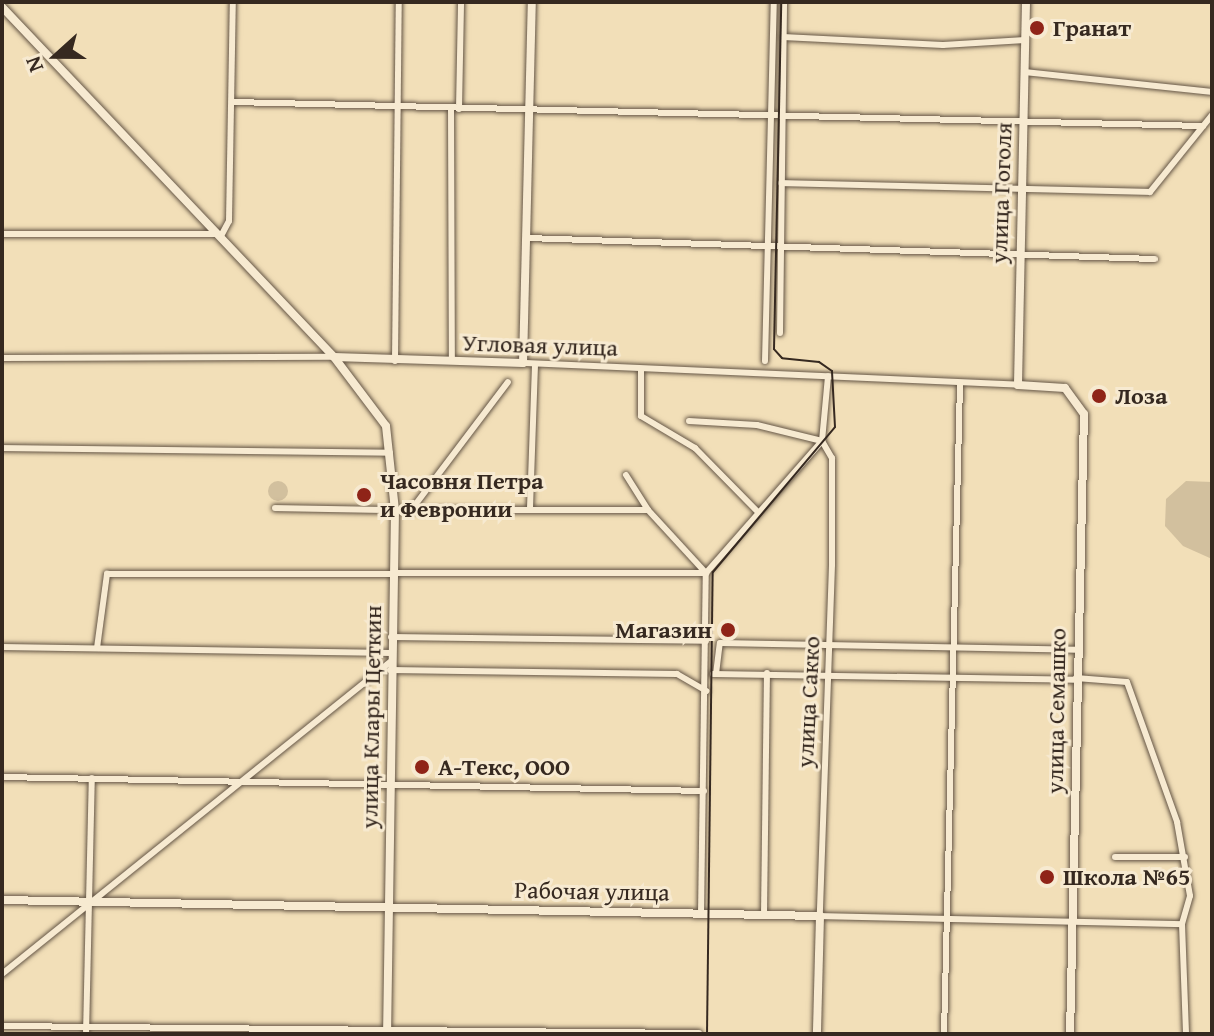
<!DOCTYPE html>
<meta charset="utf-8">
<style>
body{margin:0}
#map{position:relative;width:1214px;height:1036px;overflow:hidden;background:#f2dfb8;font-family:"Gentium Book Plus",serif}
div>[style]{position:absolute}
.green>*{inset:0;background:#d2c09e}
.round{border-radius:50%}
.roads{filter:drop-shadow(0 0 2px #655646) drop-shadow(0 0 2px #655646)}
.street>*{height:6px;margin:-3px;padding:0 3px;transform-origin:3px;border-radius:3px;background:#f7ead1}
.secondary>*{height:8px;margin:-4px;padding:0 4px;transform-origin:4px;border-radius:4px;background:#f7ead1}
.tram>*{height:2px;margin:-1px;padding:0 1px;transform-origin:1px;border-radius:1px;background:#362920}
.dots>*{width:22px;height:22px;translate:-50% -50%;box-sizing:border-box;border:4px solid #f7ead1;border-radius:50%}
span{translate:-50% -50%;white-space:nowrap;text-align:center;line-height:1.15;-webkit-text-stroke:6px #f7ead1;paint-order:stroke}
.poi-label{font-size:24px;color:#362920;font-weight:700}
.left{translate:0 -50%;text-align:left}
.right{translate:-100% -50%;text-align:right}
.street-label{font-size:24px;color:#362920}
.frame{position:absolute;inset:0;border:4px solid #362920;pointer-events:none}
.north{position:absolute;left:16px;top:16px;width:80px;height:80px;-webkit-text-stroke:6px #f7ead1;paint-order:stroke;rotate:249deg;font-size:22px;font-weight:700;line-height:32px;text-align:center;color:#362920}
.north::after{content:'';display:block;margin:auto;width:28px;height:36px;background:#362920;clip-path:polygon(50% 0,100% 100%,50% 72%,0 100%)}
</style>
<div id="map">
<div class="green">
<i class="round" style="left:268px;top:481px;width:20px;height:20px"></i>
<i style="clip-path:polygon(1186px 481px,1212px 482px,1212px 559px,1183px 546px,1165px 526px,1166px 499px)"></i>
</div>
<div class="roads">
<div class="street">
<i style="left:783px;top:37px;width:160px;rotate:2.9deg"></i>
<i style="left:943px;top:45px;width:82px;rotate:-3.5deg"></i>
<i style="left:1025px;top:72px;width:188px;rotate:6.1deg"></i>
<i style="left:234px;top:102px;width:969px;rotate:1.42deg"></i>
<i style="left:459px;top:109px;width:107px;rotate:-88.9deg"></i>
<i style="left:451px;top:110px;width:251px;rotate:89.8deg"></i>
<i style="left:781px;top:183px;width:369px;rotate:1.4deg"></i>
<i style="left:1150px;top:192px;width:99px;rotate:-51.2deg"></i>
<i style="left:2px;top:234px;width:217px"></i>
<i style="left:221px;top:236px;width:17px;rotate:-62deg"></i>
<i style="left:229px;top:221px;width:219px;rotate:-89deg"></i>
<i style="left:527px;top:238px;width:628px;rotate:1.92deg"></i>
<i style="left:780px;top:333px;width:331px;rotate:-89.3deg"></i>
<i style="left:2px;top:358px;width:332px;rotate:-0.2deg"></i>
<i style="left:395px;top:361px;width:359px;rotate:-89.4deg"></i>
<i style="left:765px;top:361px;width:359px;rotate:-88.6deg"></i>
<i style="left:523px;top:363px;width:495px;rotate:2.5deg"></i>
<i style="left:641px;top:369px;width:47px;rotate:90deg"></i>
<i style="left:641px;top:416px;width:63px;rotate:30.7deg"></i>
<i style="left:695px;top:448px;width:88px;rotate:45.5deg"></i>
<i style="left:689px;top:421px;width:68px;rotate:3.4deg"></i>
<i style="left:757px;top:425px;width:67px;rotate:13.8deg"></i>
<i style="left:822px;top:441px;width:20px;rotate:60deg"></i>
<i style="left:832px;top:458px;width:107px;rotate:90deg"></i>
<i style="left:832px;top:565px;width:351px;rotate:92deg"></i>
<i style="left:820px;top:916px;width:362px;rotate:1.3deg"></i>
<i style="left:822px;top:441px;width:65px;rotate:-84.7deg"></i>
<i style="left:2px;top:448px;width:388px;rotate:0.7deg"></i>
<i style="left:626px;top:475px;width:41px;rotate:57.8deg"></i>
<i style="left:275px;top:508px;width:120px;rotate:1deg"></i>
<i style="left:530px;top:508px;width:144px;rotate:-88deg"></i>
<i style="left:412px;top:509px;width:159px;rotate:-52.9deg"></i>
<i style="left:395px;top:510px;width:253px"></i>
<i style="left:648px;top:510px;width:86px;rotate:47.4deg"></i>
<i style="left:391px;top:637px;width:315px;rotate:0.7deg"></i>
<i style="left:2px;top:647px;width:389px;rotate:0.9deg"></i>
<i style="left:97px;top:648px;width:75px;rotate:-82.3deg"></i>
<i style="left:107px;top:574px;width:599px;rotate:-0.1deg"></i>
<i style="left:390px;top:670px;width:287px;rotate:0.8deg"></i>
<i style="left:677px;top:674px;width:34px;rotate:30deg"></i>
<i style="left:713px;top:674px;width:363px;rotate:0.9deg"></i>
<i style="left:716px;top:674px;width:31px;rotate:-83deg"></i>
<i style="left:720px;top:643px;width:357px;rotate:1.1deg"></i>
<i style="left:1076px;top:678px;width:51px;rotate:4.5deg"></i>
<i style="left:1127px;top:682px;width:149px;rotate:70.3deg"></i>
<i style="left:1177px;top:822px;width:75px;rotate:80deg"></i>
<i style="left:1190px;top:896px;width:29px;rotate:106deg"></i>
<i style="left:1182px;top:924px;width:110px;rotate:87.9deg"></i>
<i style="left:2px;top:777px;width:702px;rotate:1.14deg"></i>
<i style="left:1115px;top:857px;width:70px"></i>
<i style="left:701px;top:914px;width:341px;rotate:-89.2deg"></i>
<i style="left:706px;top:573px;width:176px;rotate:-48.7deg"></i>
<i style="left:764px;top:915px;width:242px;rotate:-89.3deg"></i>
<i style="left:2px;top:974px;width:498px;rotate:-38.8deg"></i>
<i style="left:2px;top:1026px;width:697px;rotate:0.58deg"></i>
<i style="left:86px;top:1034px;width:256px;rotate:-88.7deg"></i>
<i style="left:944px;top:1034px;width:651px;rotate:-88.59deg"></i>
</div>
<div class="secondary">
<i style="left:1026px;top:2px;width:383px;rotate:91.2deg"></i>
<i style="left:1018px;top:385px;width:47px;rotate:3.7deg"></i>
<i style="left:1065px;top:388px;width:32px;rotate:54deg"></i>
<i style="left:1084px;top:414px;width:620px;rotate:91.29deg"></i>
<i style="left:2px;top:7px;width:482px;rotate:46.5deg"></i>
<i style="left:334px;top:357px;width:86px;rotate:53deg"></i>
<i style="left:386px;top:426px;width:84px;rotate:83.9deg"></i>
<i style="left:395px;top:510px;width:524px;rotate:90.87deg"></i>
<i style="left:334px;top:357px;width:189px;rotate:1.8deg"></i>
<i style="left:523px;top:363px;width:361px;rotate:-88.6deg"></i>
<i style="left:2px;top:900px;width:818px;rotate:1.12deg"></i>
<i style="left:820px;top:916px;width:118px;rotate:91.5deg"></i>
</div>
</div>
<div class="tram">
<i style="left:707px;top:1034px;width:462px;rotate:-89.3deg"></i>
<i style="left:713px;top:572px;width:189px;rotate:-49.9deg"></i>
<i style="left:835px;top:427px;width:56px;rotate:-93.1deg"></i>
<i style="left:832px;top:371px;width:16px;rotate:-145deg"></i>
<i style="left:819px;top:362px;width:37px;rotate:-174deg"></i>
<i style="left:782px;top:358px;width:12px;rotate:-132deg"></i>
<i style="left:774px;top:349px;width:347px;rotate:-88.8deg"></i>
</div>
<div class="dots">
<i style="left:1037px;top:28px;background:#8f2418"></i>
<i style="left:1099px;top:396px;background:#8f2418"></i>
<i style="left:364px;top:495px;background:#8f2418"></i>
<i style="left:728px;top:630px;background:#8f2418"></i>
<i style="left:422px;top:767px;background:#8f2418"></i>
<i style="left:1047px;top:877px;background:#8f2418"></i>
</div>
<div class="poi-label">
<span class="left" style="left:1053px;top:28px">Гранат</span>
<span class="left" style="left:1115px;top:396px">Лоза</span>
<span class="left" style="left:380px;top:495px">Часовня Петра<br>и Февронии</span>
<span class="right" style="left:712px;top:630px">Магазин</span>
<span class="left" style="left:438px;top:767px">А-Текс, ООО</span>
<span class="left" style="left:1063px;top:877px">Школа №65</span>
</div>
<div class="street-label">
<span style="left:1001px;top:193px;rotate:-88deg">улица Гоголя</span>
<span style="left:540px;top:345px;rotate:2deg">Угловая улица</span>
<span style="left:808px;top:702px;rotate:-87deg">улица Сакко</span>
<span style="left:1056px;top:711px;rotate:-89deg">улица Семашко</span>
<span style="left:371px;top:717px;rotate:-89deg">улица Клары Цеткин</span>
<span style="left:592px;top:891px;rotate:1deg">Рабочая улица</span>
</div>
<div class="frame"></div>
<div class="north">N</div>
</div>
